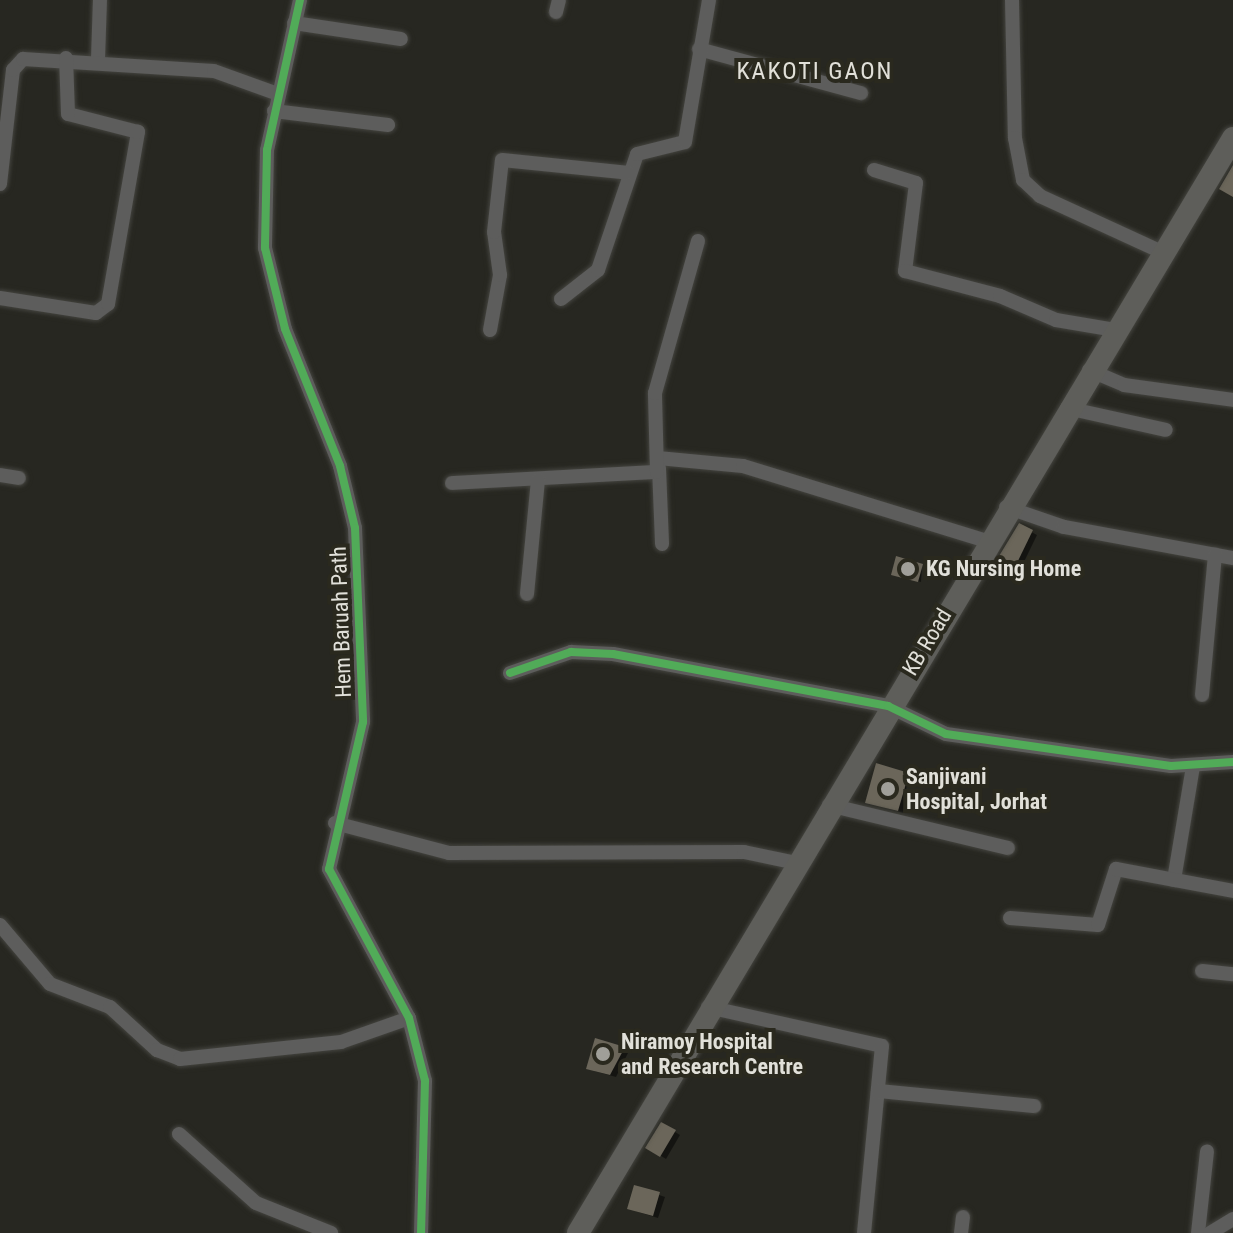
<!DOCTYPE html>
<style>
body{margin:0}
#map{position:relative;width:1233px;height:1233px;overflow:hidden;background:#272721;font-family:"Roboto Condensed",sans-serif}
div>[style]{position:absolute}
.shadow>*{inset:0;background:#0007}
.building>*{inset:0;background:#6b665a}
.roads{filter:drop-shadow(0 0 2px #44443f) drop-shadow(0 0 2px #44443f)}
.street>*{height:14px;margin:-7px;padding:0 7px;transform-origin:7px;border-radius:7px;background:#5d5d5c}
.primary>*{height:22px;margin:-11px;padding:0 11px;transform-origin:11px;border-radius:11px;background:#5e5e5a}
.cycleway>*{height:8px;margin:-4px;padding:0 4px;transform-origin:4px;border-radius:4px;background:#51ab58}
.dots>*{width:22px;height:22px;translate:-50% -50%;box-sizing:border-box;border:4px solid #2a291e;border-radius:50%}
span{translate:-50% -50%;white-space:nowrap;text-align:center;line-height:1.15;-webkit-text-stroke:8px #2a291e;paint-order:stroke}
.poi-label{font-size:22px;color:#e1e0d9;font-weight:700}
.left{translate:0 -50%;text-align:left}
.street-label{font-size:22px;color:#e1e0d9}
.neighbourhood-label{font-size:24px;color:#e1e0d9;letter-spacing:2px}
</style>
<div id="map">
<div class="shadow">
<i style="clip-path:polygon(1020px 526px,1037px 535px,1022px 566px,1002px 556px)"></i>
<i style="clip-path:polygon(922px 565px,921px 582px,896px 575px)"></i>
<i style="clip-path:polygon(908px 775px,903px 813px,867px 802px)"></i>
<i style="clip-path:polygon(597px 1040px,629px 1051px,616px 1077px,594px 1071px)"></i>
<i style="clip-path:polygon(662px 1124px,680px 1135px,666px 1159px,648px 1148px)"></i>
<i style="clip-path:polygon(636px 1187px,665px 1197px,658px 1218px,635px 1211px)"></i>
</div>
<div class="building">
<i style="clip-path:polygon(1233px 165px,1233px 197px,1219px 189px)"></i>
<i style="clip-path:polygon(1019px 523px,1033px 530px,1016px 565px,999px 556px)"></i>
<i style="clip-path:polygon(896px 556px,923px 564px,918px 582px,891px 575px)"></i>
<i style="clip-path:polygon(876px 763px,909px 773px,898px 811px,865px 803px)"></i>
<i style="clip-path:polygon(595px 1038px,625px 1047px,610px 1075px,586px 1069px)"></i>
<i style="clip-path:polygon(661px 1122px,676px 1130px,660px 1157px,645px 1148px)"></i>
<i style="clip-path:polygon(634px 1185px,660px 1192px,653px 1216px,627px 1209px)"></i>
</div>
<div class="roads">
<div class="street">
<i style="left:300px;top:0;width:154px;rotate:102.4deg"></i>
<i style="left:267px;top:150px;width:98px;rotate:91.2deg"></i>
<i style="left:265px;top:248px;width:83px;rotate:76.1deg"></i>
<i style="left:285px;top:329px;width:148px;rotate:68.1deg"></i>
<i style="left:340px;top:466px;width:64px;rotate:76.4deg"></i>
<i style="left:355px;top:528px;width:194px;rotate:87.6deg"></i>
<i style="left:363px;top:722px;width:151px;rotate:103deg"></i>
<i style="left:329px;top:869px;width:169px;rotate:61.8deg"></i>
<i style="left:409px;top:1018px;width:65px;rotate:75.7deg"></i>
<i style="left:425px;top:1081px;width:152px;rotate:91.5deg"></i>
<i style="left:1012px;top:0;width:138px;rotate:88.8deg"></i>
<i style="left:1015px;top:138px;width:43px;rotate:79.2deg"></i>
<i style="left:1023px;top:180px;width:23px;rotate:43deg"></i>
<i style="left:1040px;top:196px;width:134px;rotate:24.7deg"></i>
<i style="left:556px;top:12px;width:12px;rotate:-76deg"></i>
<i style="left:294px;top:23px;width:108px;rotate:8.5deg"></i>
<i style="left:699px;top:49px;width:168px;rotate:15.2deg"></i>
<i style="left:98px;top:59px;width:59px;rotate:-88.1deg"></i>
<i style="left:274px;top:111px;width:115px;rotate:7deg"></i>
<i style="left:874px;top:170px;width:44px;rotate:17.2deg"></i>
<i style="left:916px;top:183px;width:89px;rotate:97.1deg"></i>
<i style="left:905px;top:271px;width:98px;rotate:14.7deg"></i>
<i style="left:1000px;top:296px;width:61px;rotate:23.2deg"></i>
<i style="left:1056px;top:320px;width:60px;rotate:9.6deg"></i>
<i style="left:0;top:184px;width:115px;rotate:-83.5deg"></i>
<i style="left:13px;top:70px;width:15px;rotate:-48deg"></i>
<i style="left:23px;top:59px;width:191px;rotate:3.6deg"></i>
<i style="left:214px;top:71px;width:68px;rotate:19.8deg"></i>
<i style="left:0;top:298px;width:97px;rotate:8.9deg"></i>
<i style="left:96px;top:313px;width:15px;rotate:-37deg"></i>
<i style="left:108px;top:304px;width:175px;rotate:-80.1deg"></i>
<i style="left:138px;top:132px;width:72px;rotate:-165.6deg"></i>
<i style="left:68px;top:114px;width:56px;rotate:-92deg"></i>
<i style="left:561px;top:299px;width:47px;rotate:-38.1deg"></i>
<i style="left:598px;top:270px;width:122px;rotate:-71.4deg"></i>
<i style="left:637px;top:154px;width:49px;rotate:-14deg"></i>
<i style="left:685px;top:142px;width:144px;rotate:-80.4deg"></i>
<i style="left:490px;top:330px;width:56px;rotate:-79.7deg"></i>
<i style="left:500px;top:275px;width:43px;rotate:-97.9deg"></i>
<i style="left:494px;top:232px;width:72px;rotate:-83.7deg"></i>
<i style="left:502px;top:160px;width:128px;rotate:5.8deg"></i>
<i style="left:1089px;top:370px;width:38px;rotate:23deg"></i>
<i style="left:1124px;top:385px;width:110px;rotate:7.8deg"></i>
<i style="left:1067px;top:408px;width:101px;rotate:12.5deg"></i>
<i style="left:658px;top:458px;width:85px;rotate:5.4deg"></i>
<i style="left:743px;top:466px;width:255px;rotate:17.1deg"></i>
<i style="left:659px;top:468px;width:76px;rotate:87.7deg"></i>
<i style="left:0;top:475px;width:19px;rotate:9deg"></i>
<i style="left:452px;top:483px;width:205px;rotate:-3.1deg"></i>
<i style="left:657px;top:472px;width:79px;rotate:-91.5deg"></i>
<i style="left:655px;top:393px;width:158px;rotate:-74.2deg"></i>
<i style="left:1006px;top:507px;width:61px;rotate:19deg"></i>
<i style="left:1064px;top:527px;width:172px;rotate:10.4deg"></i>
<i style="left:527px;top:594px;width:115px;rotate:-84.5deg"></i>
<i style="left:510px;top:673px;width:65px;rotate:-19deg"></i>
<i style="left:571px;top:652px;width:42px;rotate:2.7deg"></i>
<i style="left:613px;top:654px;width:280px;rotate:10.7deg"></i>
<i style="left:888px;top:706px;width:64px;rotate:25.8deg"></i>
<i style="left:946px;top:734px;width:227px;rotate:8.1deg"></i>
<i style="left:1171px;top:766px;width:62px;rotate:-3.7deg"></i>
<i style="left:1202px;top:695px;width:141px;rotate:-84.7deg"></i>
<i style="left:829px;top:805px;width:184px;rotate:13.5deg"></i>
<i style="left:335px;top:823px;width:118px;rotate:14.7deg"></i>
<i style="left:449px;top:853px;width:295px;rotate:-0.2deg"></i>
<i style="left:744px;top:852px;width:53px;rotate:11.9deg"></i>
<i style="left:1174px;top:880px;width:115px;rotate:-80.5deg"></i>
<i style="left:1010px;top:918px;width:88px;rotate:4.5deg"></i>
<i style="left:1098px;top:925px;width:59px;rotate:-72.2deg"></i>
<i style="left:1116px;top:869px;width:119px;rotate:10.6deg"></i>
<i style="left:0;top:925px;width:77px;rotate:49.7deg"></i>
<i style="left:50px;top:984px;width:64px;rotate:21deg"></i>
<i style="left:110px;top:1007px;width:64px;rotate:42.5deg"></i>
<i style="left:157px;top:1050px;width:25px;rotate:21deg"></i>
<i style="left:180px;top:1059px;width:162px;rotate:-6deg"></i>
<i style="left:341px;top:1042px;width:72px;rotate:-19.4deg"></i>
<i style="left:1202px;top:971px;width:31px;rotate:6deg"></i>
<i style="left:708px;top:1007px;width:178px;rotate:12.6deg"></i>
<i style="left:882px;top:1046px;width:188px;rotate:95.5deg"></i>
<i style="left:878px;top:1091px;width:157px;rotate:5.5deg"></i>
<i style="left:179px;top:1134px;width:103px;rotate:41.9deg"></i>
<i style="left:256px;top:1203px;width:81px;rotate:21.8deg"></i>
<i style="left:961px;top:1233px;width:16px;rotate:-83deg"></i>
<i style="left:1198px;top:1233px;width:82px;rotate:-83.7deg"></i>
<i style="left:1210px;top:1233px;width:27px;rotate:-31deg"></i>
</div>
<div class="primary">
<i style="left:578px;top:1233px;width:1276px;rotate:-59.11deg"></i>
</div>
</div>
<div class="cycleway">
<i style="left:300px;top:0;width:154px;rotate:102.4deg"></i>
<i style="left:267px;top:150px;width:98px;rotate:91.2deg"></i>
<i style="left:265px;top:248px;width:83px;rotate:76.1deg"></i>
<i style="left:285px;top:329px;width:148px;rotate:68.1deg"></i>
<i style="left:340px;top:466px;width:64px;rotate:76.4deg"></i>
<i style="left:355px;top:528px;width:194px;rotate:87.6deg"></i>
<i style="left:363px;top:722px;width:151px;rotate:103deg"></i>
<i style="left:329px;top:869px;width:169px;rotate:61.8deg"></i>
<i style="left:409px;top:1018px;width:65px;rotate:75.7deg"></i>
<i style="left:425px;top:1081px;width:152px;rotate:91.5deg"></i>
<i style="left:510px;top:673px;width:65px;rotate:-19deg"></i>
<i style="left:571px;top:652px;width:42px;rotate:2.7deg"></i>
<i style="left:613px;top:654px;width:280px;rotate:10.7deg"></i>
<i style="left:888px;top:706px;width:64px;rotate:25.8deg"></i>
<i style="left:946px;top:734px;width:227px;rotate:8.1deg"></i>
<i style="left:1171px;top:766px;width:62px;rotate:-3.7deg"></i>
</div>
<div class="dots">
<i style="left:908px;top:569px;background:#a09f99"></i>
<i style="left:888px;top:789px;background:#a09f99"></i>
<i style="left:603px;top:1054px;background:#a09f99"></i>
</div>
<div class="poi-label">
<span class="left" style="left:926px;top:569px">KG Nursing Home</span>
<span class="left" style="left:906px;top:789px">Sanjivani<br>Hospital, Jorhat</span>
<span class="left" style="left:621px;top:1054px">Niramoy Hospital<br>and Research Centre</span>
</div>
<div class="street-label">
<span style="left:341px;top:622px;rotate:-92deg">Hem Baruah Path</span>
<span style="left:927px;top:642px;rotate:-59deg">KB Road</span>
</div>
<div class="neighbourhood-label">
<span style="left:815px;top:72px">KAKOTI GAON</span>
</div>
</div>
